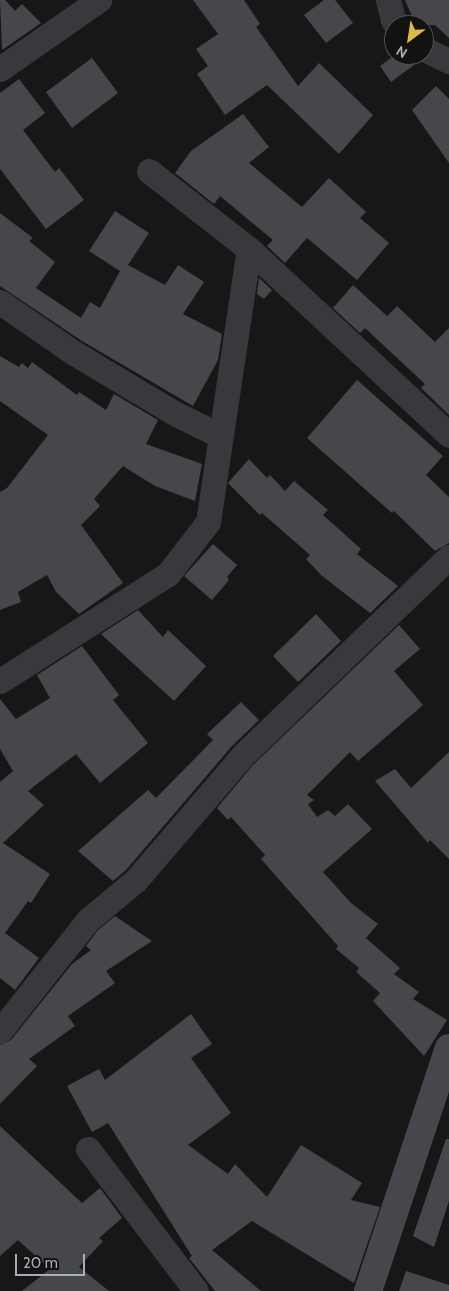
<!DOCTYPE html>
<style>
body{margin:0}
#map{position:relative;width:449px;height:1291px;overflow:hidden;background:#171718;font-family:Cabin,sans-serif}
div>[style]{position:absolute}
.building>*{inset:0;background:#46474b}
.street>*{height:25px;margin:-12.5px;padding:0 12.5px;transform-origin:12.5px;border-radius:12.5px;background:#38393d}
.secondary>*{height:28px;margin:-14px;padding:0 14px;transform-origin:14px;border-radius:14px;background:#46474d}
span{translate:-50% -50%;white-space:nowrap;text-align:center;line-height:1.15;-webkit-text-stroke:4px #121213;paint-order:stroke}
.north{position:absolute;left:384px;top:15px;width:50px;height:50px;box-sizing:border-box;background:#121213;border:1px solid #4f5055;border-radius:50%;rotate:211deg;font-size:14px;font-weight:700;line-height:20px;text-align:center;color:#aaadb7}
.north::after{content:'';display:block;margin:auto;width:18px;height:22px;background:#dcb94b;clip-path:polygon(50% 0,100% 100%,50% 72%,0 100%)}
.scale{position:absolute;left:15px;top:1254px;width:70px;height:22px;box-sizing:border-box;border:2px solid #aaadb7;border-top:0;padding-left:6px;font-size:15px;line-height:18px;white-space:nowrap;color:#aaadb7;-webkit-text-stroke:4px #121213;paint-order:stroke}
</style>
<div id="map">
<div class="building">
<i style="clip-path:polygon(0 0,5px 0,15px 11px,22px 4px,41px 23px,2px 50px)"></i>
<i style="clip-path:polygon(193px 0,244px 0,260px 24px,256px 27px,298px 86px,319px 63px,373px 115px,339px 154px,267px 85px,225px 115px,197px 74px,208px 66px,196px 49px,218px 34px)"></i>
<i style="clip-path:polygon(324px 0,335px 0,353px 23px,326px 43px,304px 15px)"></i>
<i style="clip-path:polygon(405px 0,449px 0,449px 38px,435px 25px,416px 25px)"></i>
<i style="clip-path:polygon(395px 55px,411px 55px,418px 62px,391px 82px,380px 66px)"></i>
<i style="clip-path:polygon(92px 58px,118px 93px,72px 128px,46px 92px)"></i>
<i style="clip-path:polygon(19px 79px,45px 113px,23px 130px,55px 172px,59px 168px,84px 200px,46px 229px,0 169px,0 93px)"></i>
<i style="clip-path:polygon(436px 86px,449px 99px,449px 163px,412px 110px)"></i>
<i style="clip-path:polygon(243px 114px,269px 147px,249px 163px,302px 207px,329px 178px,366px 212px,360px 218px,389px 243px,357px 280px,307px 238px,285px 263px,267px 246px,273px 240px,220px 196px,214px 204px,175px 173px,191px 151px)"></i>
<i style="clip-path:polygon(115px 211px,149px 233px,128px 265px,165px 285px,178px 265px,204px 282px,183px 314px,222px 334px,218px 360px,193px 406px,82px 341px,0 286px,0 213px,33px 238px,29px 241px,55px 262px,36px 288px,81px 318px,90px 302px,100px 308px,120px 271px,89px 251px)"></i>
<i style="clip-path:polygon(259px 278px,272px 290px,264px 299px,257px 294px)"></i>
<i style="clip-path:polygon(353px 285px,387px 316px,397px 306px,435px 342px,449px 328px,449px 415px,421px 388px,425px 384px,365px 328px,360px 333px,333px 308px)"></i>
<i style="clip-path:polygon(0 356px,19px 367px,22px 363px,28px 368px,32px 362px,77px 395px,79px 392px,106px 410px,114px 394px,158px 420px,146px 444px,202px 464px,195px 501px,155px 486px,123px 466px,94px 499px,100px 506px,81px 525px,123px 583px,79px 614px,56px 592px,47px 575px,18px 592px,21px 602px,0 610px,0 492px,7px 488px,48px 435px,0 401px)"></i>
<i style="clip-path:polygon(357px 380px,443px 456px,426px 475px,449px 497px,449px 543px,435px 551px,394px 511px,392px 513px,307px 438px)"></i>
<i style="clip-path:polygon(249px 459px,267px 478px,270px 475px,285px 491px,294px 481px,328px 510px,323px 515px,361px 549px,357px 554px,398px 586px,370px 613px,321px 575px,306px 559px,310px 555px,262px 513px,260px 515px,228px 483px)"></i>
<i style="clip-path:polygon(213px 544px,237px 565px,227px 577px,229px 580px,212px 600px,184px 576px)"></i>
<i style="clip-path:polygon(138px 610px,163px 637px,168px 630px,206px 666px,174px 701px,101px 634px)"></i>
<i style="clip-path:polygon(316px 614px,341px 641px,298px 682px,273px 656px)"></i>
<i style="clip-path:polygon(399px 625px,420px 649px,394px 671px,423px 705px,358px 761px,350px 752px,307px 795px,314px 800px,308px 804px,317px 817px,328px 810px,335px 816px,348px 804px,372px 829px,323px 872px,351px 903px,378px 924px,366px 938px,400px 968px,394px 974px,419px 992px,413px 999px,447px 1020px,424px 1056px,373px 1001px,380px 993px,356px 972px,359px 968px,336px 949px,338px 946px,261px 859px,265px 855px,231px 817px,228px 820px,217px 808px,253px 765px)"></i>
<i style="clip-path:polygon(82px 646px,119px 695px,113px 700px,148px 743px,100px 783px,76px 754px,28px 791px,44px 805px,3px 843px,50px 874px,31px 903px,28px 901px,5px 933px,39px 958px,15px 990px,0 978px,0 782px,13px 771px,0 749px,0 699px,16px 719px,50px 698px,37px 675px)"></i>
<i style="clip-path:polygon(241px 702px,259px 720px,232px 746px,126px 870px,113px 881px,78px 851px,148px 790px,156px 798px,213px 740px,207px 734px)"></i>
<i style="clip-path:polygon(449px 752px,449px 859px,430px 840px,428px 843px,375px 781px,395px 769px,411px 788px)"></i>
<i style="clip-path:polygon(115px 916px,152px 941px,106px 971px,115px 983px,68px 1016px,75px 1026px,29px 1059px,37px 1066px,0 1104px,0 1045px,11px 1040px,72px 964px,91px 950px,86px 946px,98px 930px)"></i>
<i style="clip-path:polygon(191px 1014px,212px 1044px,191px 1058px,231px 1113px,188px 1145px,228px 1174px,235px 1164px,267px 1197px,301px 1145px,362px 1183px,351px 1200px,380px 1207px,354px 1283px,252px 1221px,212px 1250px,261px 1291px,215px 1291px,189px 1258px,192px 1256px,108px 1123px,92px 1132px,67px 1086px,99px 1069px,105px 1080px)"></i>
<i style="clip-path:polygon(0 1126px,82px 1203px,100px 1188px,122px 1218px,99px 1238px,103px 1241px,79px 1267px,109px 1291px,22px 1291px,50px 1269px,18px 1240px,0 1256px)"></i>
<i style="clip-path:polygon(446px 1139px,449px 1139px,449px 1201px,434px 1247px,413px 1236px)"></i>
<i style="clip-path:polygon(406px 1271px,449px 1285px,449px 1291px,399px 1291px)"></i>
</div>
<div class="street">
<i style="left:388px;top:0;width:21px;rotate:76deg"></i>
<i style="left:393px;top:20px;width:8px;rotate:40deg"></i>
<i style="left:424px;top:49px;width:28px;rotate:26deg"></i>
<i style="left:0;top:69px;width:121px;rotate:-34.9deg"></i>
<i style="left:149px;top:171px;width:127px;rotate:38deg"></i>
<i style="left:249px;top:249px;width:273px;rotate:42.9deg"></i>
<i style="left:0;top:302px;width:90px;rotate:34.6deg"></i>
<i style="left:74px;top:353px;width:119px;rotate:30.9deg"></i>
<i style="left:176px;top:414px;width:50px;rotate:26.1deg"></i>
<i style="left:0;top:681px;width:199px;rotate:-32.5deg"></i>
<i style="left:168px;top:574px;width:66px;rotate:-52.4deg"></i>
<i style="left:208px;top:522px;width:276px;rotate:-81.5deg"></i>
<i style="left:0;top:1031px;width:142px;rotate:-51.6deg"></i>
<i style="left:88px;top:920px;width:62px;rotate:-39.8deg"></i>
<i style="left:136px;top:880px;width:165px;rotate:-49.4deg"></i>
<i style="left:243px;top:755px;width:286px;rotate:-43.9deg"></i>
<i style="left:88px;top:1149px;width:178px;rotate:52.7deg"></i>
</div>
<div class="secondary">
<i style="left:368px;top:1291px;width:256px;rotate:-71.6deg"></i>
</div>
<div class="north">N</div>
<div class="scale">20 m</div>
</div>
